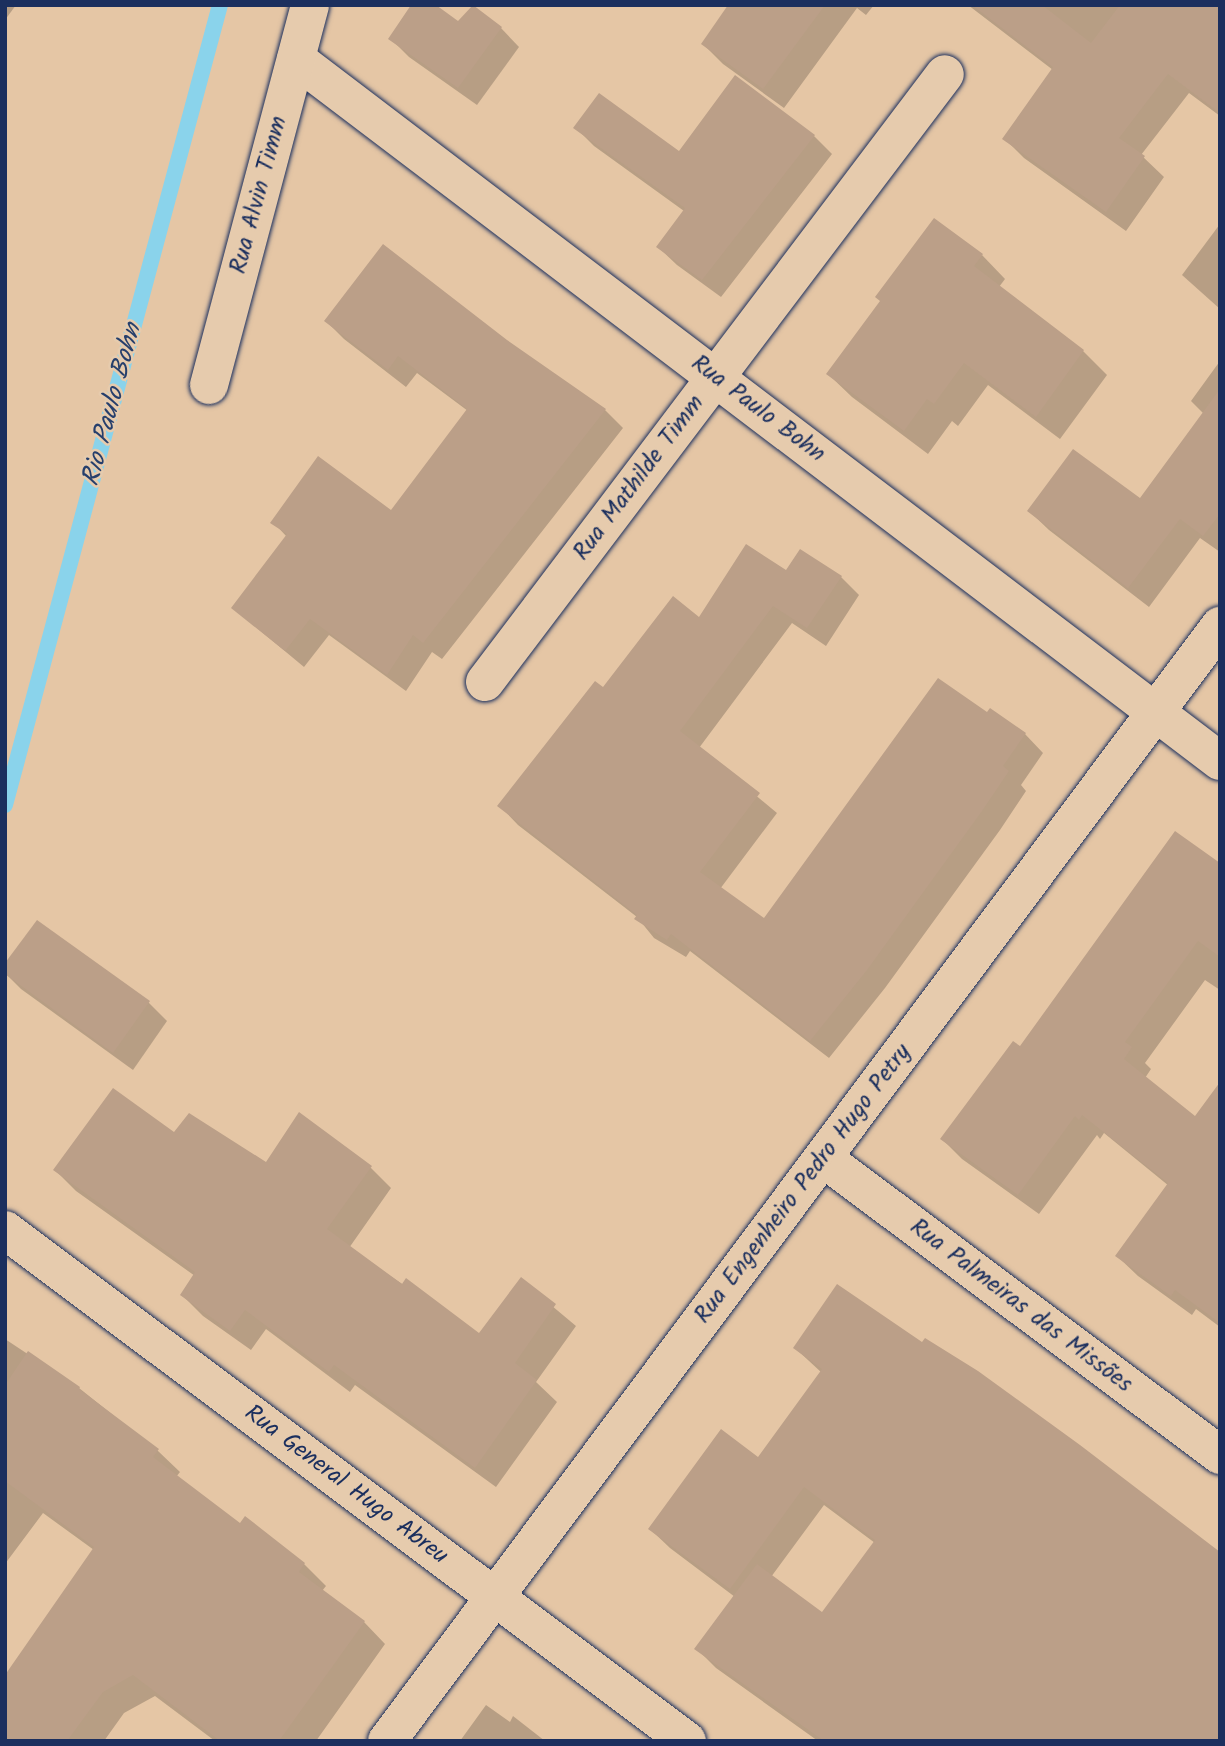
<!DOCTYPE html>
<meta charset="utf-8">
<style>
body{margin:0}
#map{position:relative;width:1225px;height:1746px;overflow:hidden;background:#e5c6a5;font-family:Kalam,sans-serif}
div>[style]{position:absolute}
.shadow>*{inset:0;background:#0003}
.stream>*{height:16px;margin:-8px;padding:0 8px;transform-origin:8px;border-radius:8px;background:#8ad3eb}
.building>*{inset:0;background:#bb9f88}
.roads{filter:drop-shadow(0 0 2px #1b2f5e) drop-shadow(0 0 2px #1b2f5e)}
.minor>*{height:38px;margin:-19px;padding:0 19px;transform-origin:19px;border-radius:19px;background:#e6cbad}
span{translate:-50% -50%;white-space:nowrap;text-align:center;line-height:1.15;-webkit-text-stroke:5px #e6cbad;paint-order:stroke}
.street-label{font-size:24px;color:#1b2f5e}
.water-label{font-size:26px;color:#263f6c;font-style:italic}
.frame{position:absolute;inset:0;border:7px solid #1b2f5e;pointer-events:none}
</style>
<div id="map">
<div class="shadow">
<i style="clip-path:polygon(5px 5px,16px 5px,5px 20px)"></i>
<i style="clip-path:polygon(731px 5px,874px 5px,866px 15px,857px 8px,784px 108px,723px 64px,703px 44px)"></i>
<i style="clip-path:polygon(968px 5px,1220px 5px,1220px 116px,1189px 93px,1141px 155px,1164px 177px,1126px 231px,1024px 158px,1004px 138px,1053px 70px)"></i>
<i style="clip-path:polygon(458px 24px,501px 28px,519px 47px,477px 105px,409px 57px,391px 39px)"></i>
<i style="clip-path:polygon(576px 128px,679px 153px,814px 136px,832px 154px,721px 297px,677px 265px,658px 247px,684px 211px,594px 146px)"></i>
<i style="clip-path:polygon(1220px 224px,1220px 309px,1182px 275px)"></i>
<i style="clip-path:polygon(982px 255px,1005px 279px,999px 287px,1083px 351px,1107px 375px,1060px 439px,988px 385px,958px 426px,952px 421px,928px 454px,852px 397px,828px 374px)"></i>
<i style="clip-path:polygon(326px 321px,506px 341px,605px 410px,623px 428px,442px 659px,432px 652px,406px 691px,329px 635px,304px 667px,233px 608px,287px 537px,273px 522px,392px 512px,468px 411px,417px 373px,406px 387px,344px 339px)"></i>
<i style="clip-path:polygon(1220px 361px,1220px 552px,1200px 538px,1149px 607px,1049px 530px,1029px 511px,1140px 500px,1204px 414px,1191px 401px)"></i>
<i style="clip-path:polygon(787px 573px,841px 577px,859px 595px,826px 646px,792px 623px,699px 748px,777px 813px,720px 889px,764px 920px,987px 715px,1025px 734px,1043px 753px,1021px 785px,1026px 791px,1000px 830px,885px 988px,829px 1058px,690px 951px,686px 957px,654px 938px,637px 917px,518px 825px,500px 806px,603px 690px,700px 620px)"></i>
<i style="clip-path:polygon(1220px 865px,1220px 990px,1205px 980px,1145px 1063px,1151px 1069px,1145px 1078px,1195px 1119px,1220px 1085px,1220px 1327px,1196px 1309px,1192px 1315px,1138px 1276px,1117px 1256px,1169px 1186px,1104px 1133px,1100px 1139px,1097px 1135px,1039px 1214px,962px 1159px,942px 1139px,1021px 1049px)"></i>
<i style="clip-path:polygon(5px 973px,148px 1002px,167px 1021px,133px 1070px,21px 989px)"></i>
<i style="clip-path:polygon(175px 1135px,266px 1165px,371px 1168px,391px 1188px,349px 1248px,479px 1336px,521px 1280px,576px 1326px,536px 1382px,557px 1402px,496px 1487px,355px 1385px,350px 1392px,266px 1329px,251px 1350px,203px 1316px,182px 1295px,195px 1276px,76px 1191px,55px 1170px)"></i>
<i style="clip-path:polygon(evenodd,838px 1287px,1220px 1741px,818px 1741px,716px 1668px,697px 1649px,735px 1597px,670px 1548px,650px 1529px,758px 1460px,822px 1373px,795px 1348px,838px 1287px,824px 1505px,875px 1543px,822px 1615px,771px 1577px,824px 1505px)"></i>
<i style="clip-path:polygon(5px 1339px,79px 1388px,158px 1451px,180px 1472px,176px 1477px,241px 1526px,304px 1564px,326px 1586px,322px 1591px,364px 1622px,385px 1644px,316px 1741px,215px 1741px,155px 1696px,124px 1713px,104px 1741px,5px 1741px,94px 1550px,43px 1513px,5px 1564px)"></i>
<i style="clip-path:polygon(486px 1705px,510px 1722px,513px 1716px,545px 1741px,460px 1741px)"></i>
</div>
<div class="stream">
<i style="left:5px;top:805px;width:828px;rotate:-74.96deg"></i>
</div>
<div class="building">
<i style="clip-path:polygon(411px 5px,436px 5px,458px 21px,473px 5px,502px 27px,458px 88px,388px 39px)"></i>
<i style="clip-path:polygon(728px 5px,825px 5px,763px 89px,701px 44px)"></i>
<i style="clip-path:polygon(972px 5px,1042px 5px,1091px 43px,1120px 5px,1220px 5px,1220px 113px,1168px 74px,1119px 138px,1145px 156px,1106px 212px,1002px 139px,1053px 67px)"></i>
<i style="clip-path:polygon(735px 75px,815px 135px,702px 280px,656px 247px,685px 208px,573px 128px,599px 93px,679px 151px)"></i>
<i style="clip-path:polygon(934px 218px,983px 254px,974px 266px,1084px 350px,1036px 417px,964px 363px,934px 404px,927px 399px,904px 431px,826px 374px,880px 301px,875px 297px)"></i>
<i style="clip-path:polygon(383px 244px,507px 340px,606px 409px,423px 643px,413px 635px,387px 675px,310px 619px,285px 651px,231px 608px,287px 534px,270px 523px,318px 456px,391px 510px,467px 409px,398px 356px,388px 370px,324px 321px)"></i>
<i style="clip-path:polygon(1220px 389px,1220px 514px,1203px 536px,1180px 519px,1128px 588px,1027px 511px,1073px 449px,1140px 498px)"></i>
<i style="clip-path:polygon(746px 544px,786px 570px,800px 549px,842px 576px,807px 628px,773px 606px,680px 731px,760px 793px,700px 872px,764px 918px,938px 678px,987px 712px,990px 708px,1026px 733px,1003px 766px,1009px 771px,982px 811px,867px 970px,810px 1041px,671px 934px,667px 940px,634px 919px,637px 915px,497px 806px,595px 681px,603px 687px,673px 596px,699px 617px)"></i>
<i style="clip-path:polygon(1175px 831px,1220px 863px,1220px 957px,1198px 941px,1125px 1042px,1132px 1047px,1124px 1059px,1195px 1116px,1220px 1082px,1220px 1323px,1175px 1290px,1171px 1296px,1115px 1256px,1168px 1183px,1082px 1115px,1079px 1120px,1075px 1116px,1018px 1195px,940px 1139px,1013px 1041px,1020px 1046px)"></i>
<i style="clip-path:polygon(37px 920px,150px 1001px,113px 1053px,5px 974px,5px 963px)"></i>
<i style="clip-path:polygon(113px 1088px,174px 1132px,189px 1113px,266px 1162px,299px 1112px,372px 1166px,327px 1229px,402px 1284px,406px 1278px,479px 1333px,521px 1277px,556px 1304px,515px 1363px,537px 1380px,475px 1468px,334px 1365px,329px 1372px,245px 1310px,230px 1331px,180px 1295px,195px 1272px,53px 1170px)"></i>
<i style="clip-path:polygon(837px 1284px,922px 1342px,925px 1338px,978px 1371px,1080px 1445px,1220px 1552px,1220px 1741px,824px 1741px,694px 1649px,757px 1564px,822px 1612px,875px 1540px,804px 1487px,730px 1589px,648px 1529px,721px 1429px,758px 1457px,822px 1369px,793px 1348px)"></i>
<i style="clip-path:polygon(28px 1351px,80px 1387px,79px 1389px,159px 1449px,153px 1457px,240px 1523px,245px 1516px,305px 1563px,299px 1572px,365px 1621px,279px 1741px,220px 1741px,133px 1675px,103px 1692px,67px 1741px,5px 1741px,5px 1675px,94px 1547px,5px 1481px,5px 1385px)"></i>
</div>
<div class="roads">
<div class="minor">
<i style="left:296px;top:59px;width:1160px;rotate:37.23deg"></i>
<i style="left:209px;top:385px;width:393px;rotate:-75.1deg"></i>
<i style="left:485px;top:682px;width:762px;rotate:-52.89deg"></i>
<i style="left:823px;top:1158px;width:496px;rotate:36.8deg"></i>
<i style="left:5px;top:1230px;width:852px;rotate:36.84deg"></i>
<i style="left:387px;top:1741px;width:1392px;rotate:-53.24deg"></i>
</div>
</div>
<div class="street-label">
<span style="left:259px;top:195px;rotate:-75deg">Rua Alvin Timm</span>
<span style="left:758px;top:409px;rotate:37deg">Rua Paulo Bohn</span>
<span style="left:639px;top:478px;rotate:-53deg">Rua Mathilde Timm</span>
<span style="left:803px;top:1184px;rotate:-53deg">Rua Engenheiro Pedro Hugo Petry</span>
<span style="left:1021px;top:1306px;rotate:37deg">Rua Palmeiras das Missões</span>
<span style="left:346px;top:1485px;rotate:37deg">Rua General Hugo Abreu</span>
</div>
<div class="water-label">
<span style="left:113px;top:405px;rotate:-75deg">Rio Paulo Bohn</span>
</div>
<div class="frame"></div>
</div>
